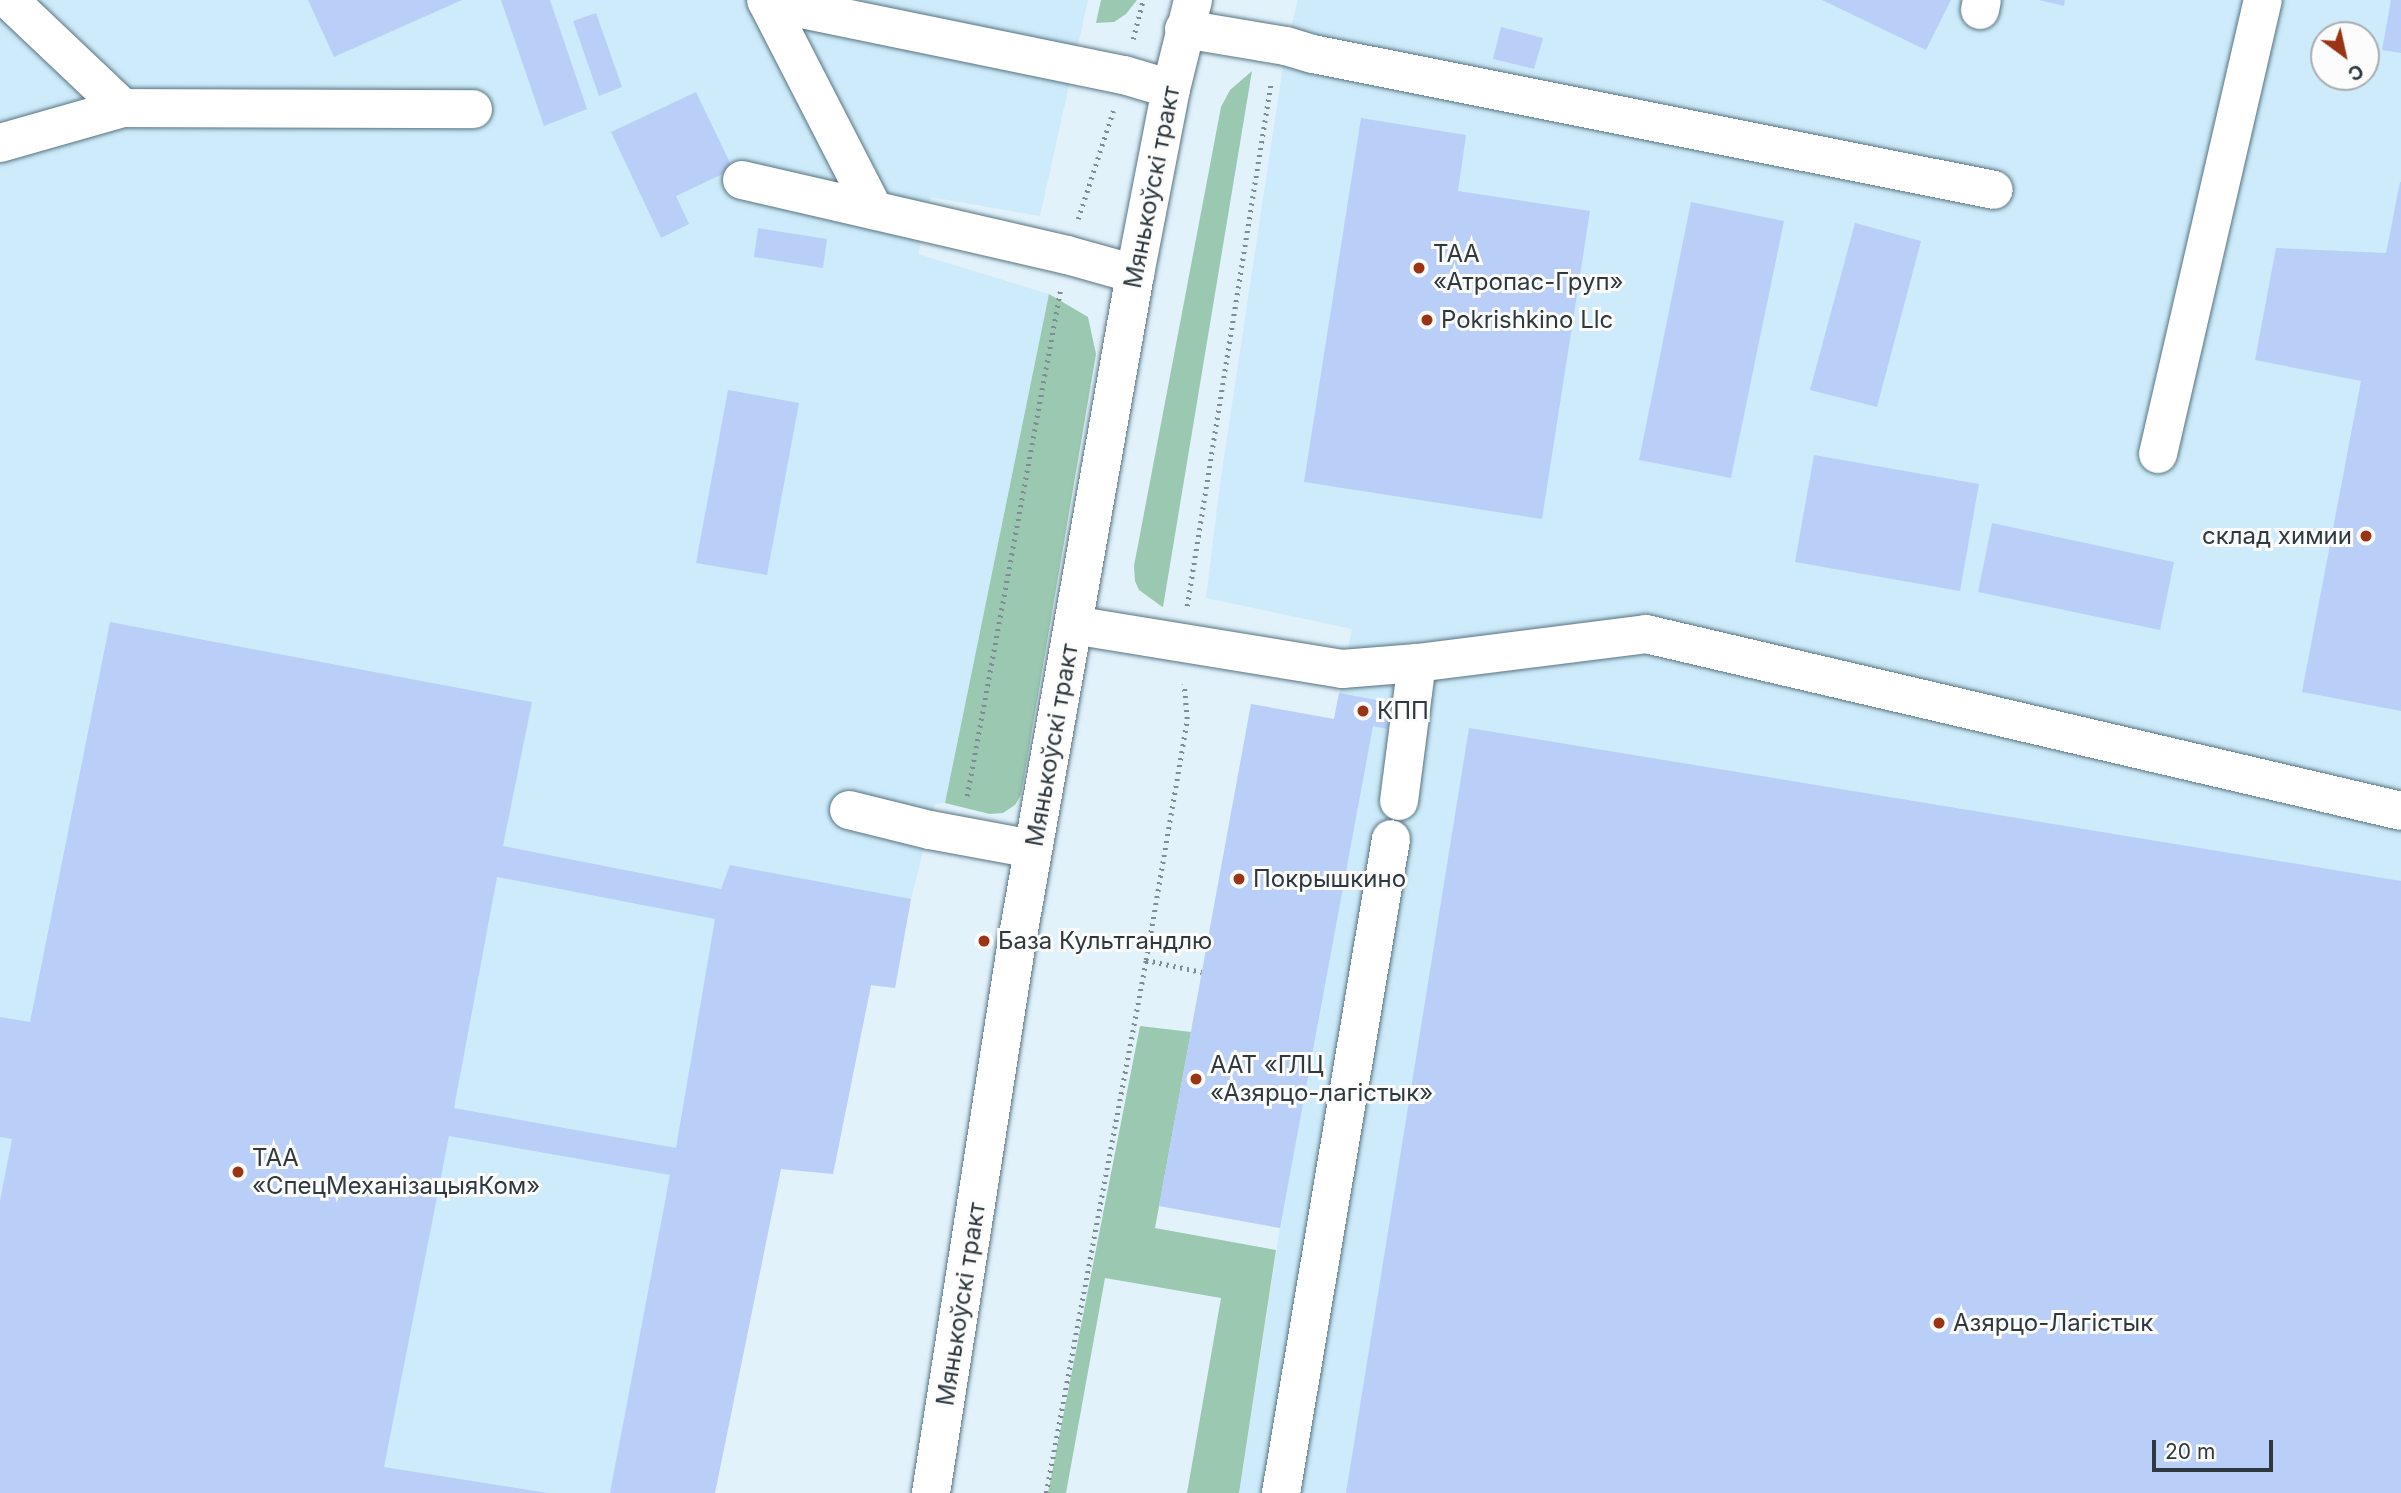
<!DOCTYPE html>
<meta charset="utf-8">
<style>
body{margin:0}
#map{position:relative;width:2401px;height:1493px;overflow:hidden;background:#e1f2fb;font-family:Inter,sans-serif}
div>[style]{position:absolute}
.built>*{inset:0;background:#cdebfa}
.green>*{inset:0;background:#9bc8b1}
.building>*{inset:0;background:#bacff7}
.path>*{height:4.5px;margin-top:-2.25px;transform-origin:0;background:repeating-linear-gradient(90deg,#7e8d93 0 2px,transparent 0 7px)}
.roads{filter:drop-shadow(0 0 2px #587380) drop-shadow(0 0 2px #587380)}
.minor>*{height:38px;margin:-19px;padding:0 19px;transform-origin:19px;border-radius:19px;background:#fff}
.dots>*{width:19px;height:19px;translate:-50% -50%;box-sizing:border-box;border:4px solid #fcfcfc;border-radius:50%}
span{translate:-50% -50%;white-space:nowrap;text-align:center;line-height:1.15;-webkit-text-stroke:6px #fcfcfc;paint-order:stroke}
.street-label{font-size:24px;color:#2d393e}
.poi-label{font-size:24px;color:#2d393e}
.left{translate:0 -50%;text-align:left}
.right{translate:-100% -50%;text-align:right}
.north{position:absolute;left:2310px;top:21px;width:70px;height:70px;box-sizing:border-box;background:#fcfcfc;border:2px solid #a9aeb0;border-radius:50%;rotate:147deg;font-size:19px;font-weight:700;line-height:28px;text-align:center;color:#2d393e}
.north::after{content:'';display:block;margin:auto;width:24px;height:32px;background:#9b3415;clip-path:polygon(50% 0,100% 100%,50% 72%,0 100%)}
.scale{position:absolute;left:2152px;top:1440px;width:121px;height:32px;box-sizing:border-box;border:4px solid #2d393e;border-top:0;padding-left:9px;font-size:21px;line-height:24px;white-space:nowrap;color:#2d393e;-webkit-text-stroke:5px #fcfcfc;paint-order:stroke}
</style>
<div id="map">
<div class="built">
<i style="clip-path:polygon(0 0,1088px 0,1040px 216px,931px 197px,918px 254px,1049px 294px,945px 803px,935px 804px,911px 899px,895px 988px,871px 985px,833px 1174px,781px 1169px,715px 1493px,0 1493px)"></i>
<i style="clip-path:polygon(evenodd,1298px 0,2401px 0,2401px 1493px,1239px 1493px,1280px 1228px,1159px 1206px,1251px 704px,1334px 719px,1352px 629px,1206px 598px,1220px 484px,1286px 46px,1298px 0,2324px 35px,2366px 35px,2366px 77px,2324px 77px,2324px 35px)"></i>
</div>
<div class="green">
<i style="clip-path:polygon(1101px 0,1137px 0,1126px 14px,1114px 22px,1096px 23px)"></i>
<i style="clip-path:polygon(1252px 71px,1163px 607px,1161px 606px,1139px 590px,1135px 581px,1134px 566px,1221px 107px,1230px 90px)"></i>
<i style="clip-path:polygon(1049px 294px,1088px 317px,1096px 354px,1021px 795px,1015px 805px,1003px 813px,990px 814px,945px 803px)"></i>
<i style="clip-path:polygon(1140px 1026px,1191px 1032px,1155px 1228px,1276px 1250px,1239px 1493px,1187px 1493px,1221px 1298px,1105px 1278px,1066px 1493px,1048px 1493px)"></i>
</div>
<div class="building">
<i style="clip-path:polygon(308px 0,462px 0,334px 57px)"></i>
<i style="clip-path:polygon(501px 0,550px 0,587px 109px,544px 126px)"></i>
<i style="clip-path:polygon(1822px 0,1951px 0,1926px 50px)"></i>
<i style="clip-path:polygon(2039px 0,2065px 0,2064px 6px)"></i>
<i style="clip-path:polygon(2391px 0,2401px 0,2401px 53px,2382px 50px)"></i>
<i style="clip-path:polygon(596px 13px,622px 87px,599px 96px,573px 21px)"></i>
<i style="clip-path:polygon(1501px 27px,1543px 38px,1534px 69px,1493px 59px)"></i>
<i style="clip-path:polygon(696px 92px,733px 169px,676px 196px,689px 224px,661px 238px,611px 132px)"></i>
<i style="clip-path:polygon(1361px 118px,1466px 135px,1458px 191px,1590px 211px,1542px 519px,1304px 482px)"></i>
<i style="clip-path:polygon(2400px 182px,2401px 182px,2401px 711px,2302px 692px,2361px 381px,2255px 360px,2276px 248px,2386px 253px)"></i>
<i style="clip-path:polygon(1691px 202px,1784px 221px,1731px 478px,1639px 460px)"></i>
<i style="clip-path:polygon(1855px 223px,1921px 241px,1877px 407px,1810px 390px)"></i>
<i style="clip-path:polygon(758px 228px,827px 239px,823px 268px,754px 257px)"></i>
<i style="clip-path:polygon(728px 390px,799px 403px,767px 575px,696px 563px)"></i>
<i style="clip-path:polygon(1814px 455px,1979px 484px,1960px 591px,1795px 562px)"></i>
<i style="clip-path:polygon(1992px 523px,2174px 562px,2160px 630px,1978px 592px)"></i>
<i style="clip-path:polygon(evenodd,110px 622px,532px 702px,503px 846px,721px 889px,730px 865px,911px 899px,895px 988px,871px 985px,833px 1174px,781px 1169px,715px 1493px,610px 1493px,670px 1175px,449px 1136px,384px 1467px,548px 1493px,0 1493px,0 1201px,12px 1139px,0 1137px,0 1017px,30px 1022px,110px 622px,497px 877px,715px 919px,676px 1148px,454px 1108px,497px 877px)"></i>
<i style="clip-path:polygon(1339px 693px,1392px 703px,1387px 729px,1373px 726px,1280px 1228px,1159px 1206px,1251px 704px,1334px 719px)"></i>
<i style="clip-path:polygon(1469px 728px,2401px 881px,2401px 1493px,1346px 1493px)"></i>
</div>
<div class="path">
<i style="left:1133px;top:39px;width:40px;rotate:-75.6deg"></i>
<i style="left:1078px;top:219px;width:114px;rotate:-72deg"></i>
<i style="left:1187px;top:606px;width:531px;rotate:-80.89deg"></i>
<i style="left:967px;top:796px;width:513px;rotate:-79.55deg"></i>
<i style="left:1146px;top:960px;width:57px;rotate:12.1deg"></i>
<i style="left:1046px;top:1493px;width:542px;rotate:-79.37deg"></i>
<i style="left:1146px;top:960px;width:244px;rotate:-80.3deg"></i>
<i style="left:1187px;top:719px;width:35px;rotate:-95deg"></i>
</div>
<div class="roads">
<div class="minor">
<i style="left:9px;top:0;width:157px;rotate:43.5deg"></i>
<i style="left:766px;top:0;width:236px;rotate:62.8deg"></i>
<i style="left:767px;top:2px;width:364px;rotate:11.6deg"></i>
<i style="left:1124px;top:75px;width:49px;rotate:16.6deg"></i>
<i style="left:1980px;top:10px;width:10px;rotate:-79deg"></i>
<i style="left:1184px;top:29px;width:103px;rotate:9.5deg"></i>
<i style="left:1286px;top:46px;width:28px;rotate:17deg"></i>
<i style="left:1313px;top:54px;width:694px;rotate:11.29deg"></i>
<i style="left:0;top:143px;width:128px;rotate:-15.9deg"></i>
<i style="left:123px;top:108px;width:350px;rotate:0.2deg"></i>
<i style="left:742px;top:180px;width:334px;rotate:13deg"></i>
<i style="left:1067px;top:255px;width:71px;rotate:15.6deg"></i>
<i style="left:2158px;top:454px;width:466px;rotate:-77deg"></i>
<i style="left:1073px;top:625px;width:273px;rotate:9.3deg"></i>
<i style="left:1342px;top:669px;width:75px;rotate:-4.6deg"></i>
<i style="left:1417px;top:663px;width:231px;rotate:-7.2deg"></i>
<i style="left:1646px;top:634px;width:775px;rotate:13.19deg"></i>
<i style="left:1399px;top:801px;width:139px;rotate:-82.6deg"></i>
<i style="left:849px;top:810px;width:83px;rotate:13.9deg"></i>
<i style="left:930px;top:830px;width:105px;rotate:10.5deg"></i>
<i style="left:931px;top:1493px;width:553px;rotate:-81.15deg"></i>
<i style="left:1016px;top:947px;width:683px;rotate:-79.97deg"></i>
<i style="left:1135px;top:274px;width:188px;rotate:-79deg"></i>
<i style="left:1171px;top:89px;width:92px;rotate:-76.1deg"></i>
<i style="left:1281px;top:1493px;width:663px;rotate:-80.45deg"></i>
</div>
</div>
<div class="dots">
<i style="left:1419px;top:268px;background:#9b3415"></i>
<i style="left:1427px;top:320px;background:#9b3415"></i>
<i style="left:2366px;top:536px;background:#9b3415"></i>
<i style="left:1363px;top:711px;background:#9b3415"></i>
<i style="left:1239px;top:879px;background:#9b3415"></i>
<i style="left:984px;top:941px;background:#9b3415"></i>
<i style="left:1196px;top:1079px;background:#9b3415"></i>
<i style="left:238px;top:1172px;background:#9b3415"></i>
<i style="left:1939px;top:1323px;background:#9b3415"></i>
</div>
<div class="street-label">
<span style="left:1152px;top:187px;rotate:-79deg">Мянькоўскі тракт</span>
<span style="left:1052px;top:745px;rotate:-80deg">Мянькоўскі тракт</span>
<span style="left:961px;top:1304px;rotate:-81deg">Мянькоўскі тракт</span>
</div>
<div class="poi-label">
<span class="left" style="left:1433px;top:268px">ТАА<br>«Атропас-Груп»</span>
<span class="left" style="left:1441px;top:320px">Pokrishkino Llc</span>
<span class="right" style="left:2352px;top:536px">склад химии</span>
<span class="left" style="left:1377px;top:711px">КПП</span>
<span class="left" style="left:1253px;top:879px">Покрышкино</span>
<span class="left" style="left:998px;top:941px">База Культгандлю</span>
<span class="left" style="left:1210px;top:1079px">ААТ «ГЛЦ<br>«Азярцо-лагістык»</span>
<span class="left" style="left:252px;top:1172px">ТАА<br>«СпецМеханізацыяКом»</span>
<span class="left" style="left:1953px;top:1323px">Азярцо-Лагістык</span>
</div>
<div class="north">С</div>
<div class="scale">20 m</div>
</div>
